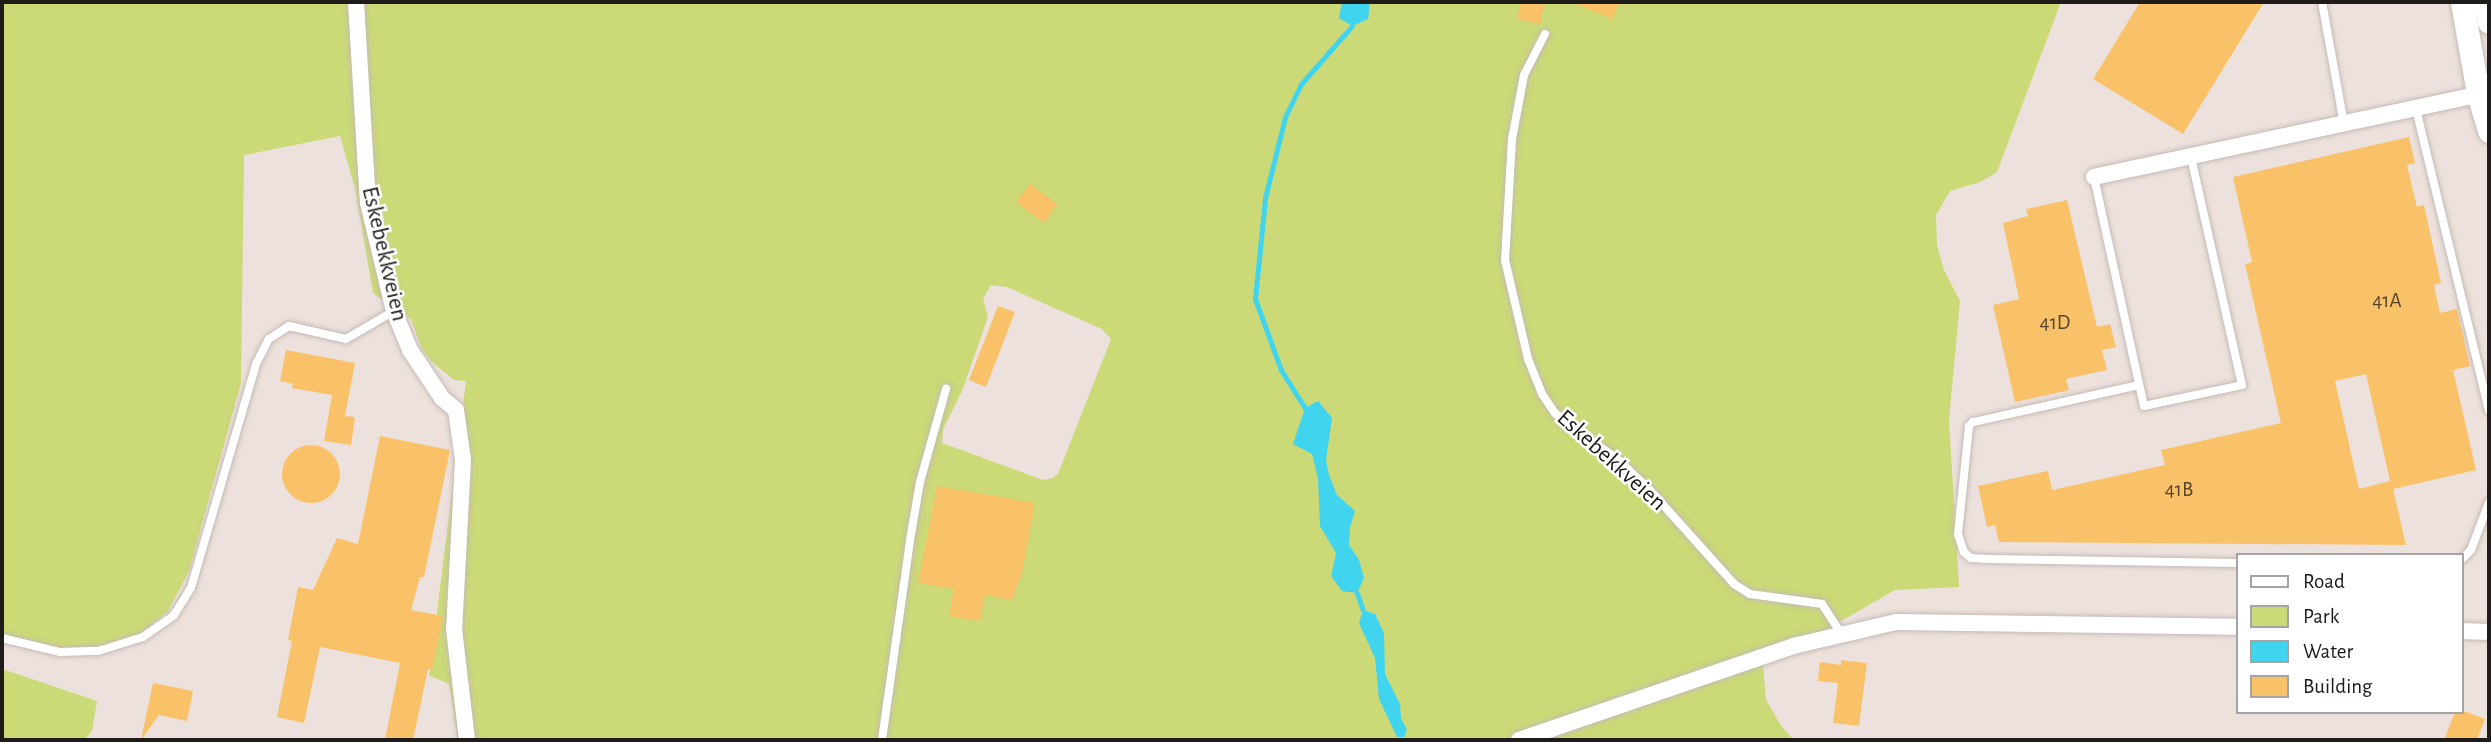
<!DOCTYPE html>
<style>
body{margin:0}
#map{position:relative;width:2491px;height:742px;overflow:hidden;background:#ece1dc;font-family:"Alegreya Sans",sans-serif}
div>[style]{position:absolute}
.green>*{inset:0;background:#cbd977}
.water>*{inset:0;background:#40d4ef}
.stream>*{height:5px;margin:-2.5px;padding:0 2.5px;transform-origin:2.5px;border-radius:2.5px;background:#40d4ef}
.building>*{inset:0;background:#fac268}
.round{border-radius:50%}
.roads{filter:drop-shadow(0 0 2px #c5bab5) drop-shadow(0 0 2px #c5bab5)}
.lane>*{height:8px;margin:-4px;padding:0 4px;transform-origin:4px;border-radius:4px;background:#fff}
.street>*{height:16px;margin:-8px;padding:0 8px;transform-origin:8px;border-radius:8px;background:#fff}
.secondary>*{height:23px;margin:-11.5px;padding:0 11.5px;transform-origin:11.5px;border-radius:11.5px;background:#fff}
span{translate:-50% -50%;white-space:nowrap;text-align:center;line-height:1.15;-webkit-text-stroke:5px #fff;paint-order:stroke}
.number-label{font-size:21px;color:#56452d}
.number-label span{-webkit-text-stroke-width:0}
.street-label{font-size:24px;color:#1f1b19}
.frame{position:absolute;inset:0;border:4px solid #1f1b19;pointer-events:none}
.legend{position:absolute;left:2236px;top:553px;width:228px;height:161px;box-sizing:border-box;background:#fff;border:2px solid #a5a4a3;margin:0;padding:9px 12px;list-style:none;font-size:21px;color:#1f1b19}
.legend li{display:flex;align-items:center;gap:14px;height:35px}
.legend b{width:35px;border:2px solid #a5a4a3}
</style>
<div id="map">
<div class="green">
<i style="clip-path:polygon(evenodd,2px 2px,2061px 2px,1997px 172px,1980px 182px,1950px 191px,1936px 215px,1937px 245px,1944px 270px,1960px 301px,1949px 420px,1959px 587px,1895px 590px,1763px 666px,1766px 700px,1782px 727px,1794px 740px,458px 740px,449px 684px,429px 675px,466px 381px,454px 380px,431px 361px,422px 349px,411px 319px,373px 293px,355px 188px,340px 136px,244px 155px,241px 383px,189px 571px,168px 611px,138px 635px,98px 649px,64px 651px,2px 635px,2px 2px,991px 285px,1007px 287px,1102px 329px,1111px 339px,1058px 474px,1053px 478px,1043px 480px,942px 443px,943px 429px,962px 391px,988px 317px,983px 299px,991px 285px)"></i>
<i style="clip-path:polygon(2px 669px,97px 701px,92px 731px,84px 740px,2px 740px)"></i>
</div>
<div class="water">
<i style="clip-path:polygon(1342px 2px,1370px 2px,1368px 19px,1352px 26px,1339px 18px)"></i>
<i style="clip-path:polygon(1318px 401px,1332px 418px,1326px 460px,1329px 475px,1337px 495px,1355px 511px,1350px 527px,1349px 545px,1359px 560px,1364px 578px,1357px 593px,1342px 591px,1331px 576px,1336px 553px,1320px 526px,1318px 478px,1312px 454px,1293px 444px,1305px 408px)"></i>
<i style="clip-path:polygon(1363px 610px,1375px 614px,1384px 633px,1385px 674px,1400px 704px,1401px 718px,1407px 730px,1404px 737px,1397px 737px,1379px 699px,1375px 658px,1359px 623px)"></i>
</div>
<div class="stream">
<i style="left:1305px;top:408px;width:45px;rotate:-122.3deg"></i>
<i style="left:1281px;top:370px;width:76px;rotate:-110.1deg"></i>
<i style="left:1255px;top:299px;width:101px;rotate:-84.3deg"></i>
<i style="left:1265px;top:198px;width:83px;rotate:-76.1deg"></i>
<i style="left:1285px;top:117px;width:37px;rotate:-64deg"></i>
<i style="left:1301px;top:84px;width:77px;rotate:-48.7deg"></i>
<i style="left:1357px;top:593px;width:18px;rotate:71deg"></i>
</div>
<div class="building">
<i style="clip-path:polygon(1521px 2px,1545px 2px,1540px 24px,1517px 19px)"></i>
<i style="clip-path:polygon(1571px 2px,1619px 2px,1613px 19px)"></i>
<i style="clip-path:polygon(2140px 2px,2264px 2px,2183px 134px,2093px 79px)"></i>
<i style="clip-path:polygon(evenodd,2409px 137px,2415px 163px,2407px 165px,2417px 207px,2424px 205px,2441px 283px,2434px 285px,2440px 313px,2457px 309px,2470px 366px,2453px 370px,2476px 470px,2393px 489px,2406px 545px,1999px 542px,1995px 525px,1987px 527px,1978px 486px,2048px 471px,2052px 490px,2165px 465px,2161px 450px,2281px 423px,2245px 264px,2252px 262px,2233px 177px,2409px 137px,2366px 374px,2390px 481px,2359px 489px,2335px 381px,2366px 374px)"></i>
<i style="clip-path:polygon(1030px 184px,1057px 204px,1044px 223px,1016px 202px)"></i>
<i style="clip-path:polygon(2067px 200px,2097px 327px,2110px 324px,2116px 347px,2102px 350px,2107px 370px,2066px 379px,2069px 390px,2015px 402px,1993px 305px,2019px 299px,2003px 223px,2028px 216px,2026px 209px)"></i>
<i style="clip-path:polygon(998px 306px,1015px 312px,986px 387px,969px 380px)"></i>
<i style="clip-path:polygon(286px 350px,355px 363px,345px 416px,355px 417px,351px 445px,324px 441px,332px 395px,292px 388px,293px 384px,280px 381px)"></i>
<i style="clip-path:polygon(380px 436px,450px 450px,424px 577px,420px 577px,411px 610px,443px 616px,432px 670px,428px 669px,413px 740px,385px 740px,400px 663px,320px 647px,304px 723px,277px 717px,292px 641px,288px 640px,298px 587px,313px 590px,337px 538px,358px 544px)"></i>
<i class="round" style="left:282px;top:445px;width:58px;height:58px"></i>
<i style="clip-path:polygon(937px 486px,1035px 503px,1022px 573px,1012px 600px,985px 595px,980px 621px,949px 616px,954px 589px,918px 583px)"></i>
<i style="clip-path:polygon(1841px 660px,1867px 663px,1859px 726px,1833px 723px,1838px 683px,1818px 681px,1820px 662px,1841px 665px)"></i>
<i style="clip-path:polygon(153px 683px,193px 691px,187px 721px,159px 715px,141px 740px)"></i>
<i style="clip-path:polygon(2455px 712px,2467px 712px,2485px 719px,2477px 740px,2444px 740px)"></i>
</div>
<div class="roads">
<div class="lane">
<i style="left:2322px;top:2px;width:124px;rotate:79.8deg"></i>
<i style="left:1545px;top:34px;width:46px;rotate:117.1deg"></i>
<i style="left:1524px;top:75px;width:65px;rotate:100.6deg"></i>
<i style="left:1512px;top:139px;width:121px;rotate:93.3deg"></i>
<i style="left:1505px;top:260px;width:102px;rotate:76.9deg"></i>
<i style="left:1528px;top:359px;width:38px;rotate:68deg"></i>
<i style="left:1542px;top:394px;width:23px;rotate:56deg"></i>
<i style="left:1555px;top:413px;width:19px;rotate:43deg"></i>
<i style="left:1569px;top:426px;width:55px;rotate:34deg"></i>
<i style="left:1615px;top:457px;width:45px;rotate:43.2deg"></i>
<i style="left:1648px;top:488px;width:129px;rotate:48.1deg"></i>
<i style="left:1734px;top:584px;width:19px;rotate:32deg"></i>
<i style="left:1750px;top:594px;width:73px;rotate:7.9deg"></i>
<i style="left:1822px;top:604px;width:35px;rotate:57deg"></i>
<i style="left:2416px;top:109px;width:310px;rotate:76.4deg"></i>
<i style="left:2094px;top:177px;width:234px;rotate:77.7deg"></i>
<i style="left:2144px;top:406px;width:100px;rotate:-12.1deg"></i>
<i style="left:2242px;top:385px;width:235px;rotate:-102.6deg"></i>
<i style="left:2139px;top:385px;width:170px;rotate:167.4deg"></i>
<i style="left:1973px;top:422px;width:6px;rotate:135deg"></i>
<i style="left:1969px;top:426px;width:109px;rotate:95.8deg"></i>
<i style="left:1958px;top:534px;width:19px;rotate:72deg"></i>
<i style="left:1964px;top:552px;width:9px;rotate:41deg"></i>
<i style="left:1971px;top:558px;width:18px;rotate:3deg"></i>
<i style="left:1989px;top:559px;width:248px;rotate:0.9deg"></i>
<i style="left:2461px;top:560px;width:14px;rotate:-45deg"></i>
<i style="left:2471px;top:550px;width:51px;rotate:-69.4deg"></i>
<i style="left:2px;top:638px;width:60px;rotate:13.6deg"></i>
<i style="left:60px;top:652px;width:38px;rotate:-2deg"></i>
<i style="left:98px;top:651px;width:47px;rotate:-17.3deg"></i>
<i style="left:143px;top:637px;width:38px;rotate:-35deg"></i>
<i style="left:174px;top:615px;width:32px;rotate:-58deg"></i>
<i style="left:191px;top:588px;width:233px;rotate:-73.8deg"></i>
<i style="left:256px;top:364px;width:28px;rotate:-63deg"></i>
<i style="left:269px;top:339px;width:24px;rotate:-33deg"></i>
<i style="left:289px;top:326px;width:58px;rotate:12.8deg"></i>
<i style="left:346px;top:339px;width:56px;rotate:-30.3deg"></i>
<i style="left:882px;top:740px;width:202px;rotate:-82deg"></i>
<i style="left:910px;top:540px;width:59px;rotate:-80.2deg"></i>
<i style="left:920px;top:482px;width:97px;rotate:-74.4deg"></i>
</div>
<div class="street">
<i style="left:356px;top:2px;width:201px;rotate:86.6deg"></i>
<i style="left:368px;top:203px;width:111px;rotate:76.5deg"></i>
<i style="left:394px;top:311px;width:42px;rotate:67.7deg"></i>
<i style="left:410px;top:350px;width:58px;rotate:56.3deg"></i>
<i style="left:442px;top:398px;width:18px;rotate:41deg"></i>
<i style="left:456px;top:410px;width:50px;rotate:82deg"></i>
<i style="left:463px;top:460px;width:169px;rotate:93deg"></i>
<i style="left:454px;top:629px;width:112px;rotate:83.3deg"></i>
<i style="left:2094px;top:177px;width:404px;rotate:-12.1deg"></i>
<i style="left:2461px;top:631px;width:28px;rotate:2deg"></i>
<i style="left:1519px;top:740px;width:290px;rotate:-18.9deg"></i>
<i style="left:1793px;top:646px;width:106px;rotate:-13.1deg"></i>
<i style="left:1896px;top:622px;width:341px;rotate:0.8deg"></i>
</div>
<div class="secondary">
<i style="left:2462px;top:2px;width:93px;rotate:80.1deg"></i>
<i style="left:2478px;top:94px;width:39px;rotate:73deg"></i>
<i style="left:2485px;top:2px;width:20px;rotate:79deg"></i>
</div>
</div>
<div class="number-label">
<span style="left:2387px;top:301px">41A</span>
<span style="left:2055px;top:323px">41D</span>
<span style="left:2179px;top:490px">41B</span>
</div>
<div class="street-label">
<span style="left:384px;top:254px;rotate:77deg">Eskebekkveien</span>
<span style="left:1611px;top:461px;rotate:42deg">Eskebekkveien</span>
</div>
<div class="frame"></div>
<ul class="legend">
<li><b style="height:9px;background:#fff"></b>Road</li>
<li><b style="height:19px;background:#cbd977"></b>Park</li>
<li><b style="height:19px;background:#40d4ef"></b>Water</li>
<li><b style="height:19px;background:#fac268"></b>Building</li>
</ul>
</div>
